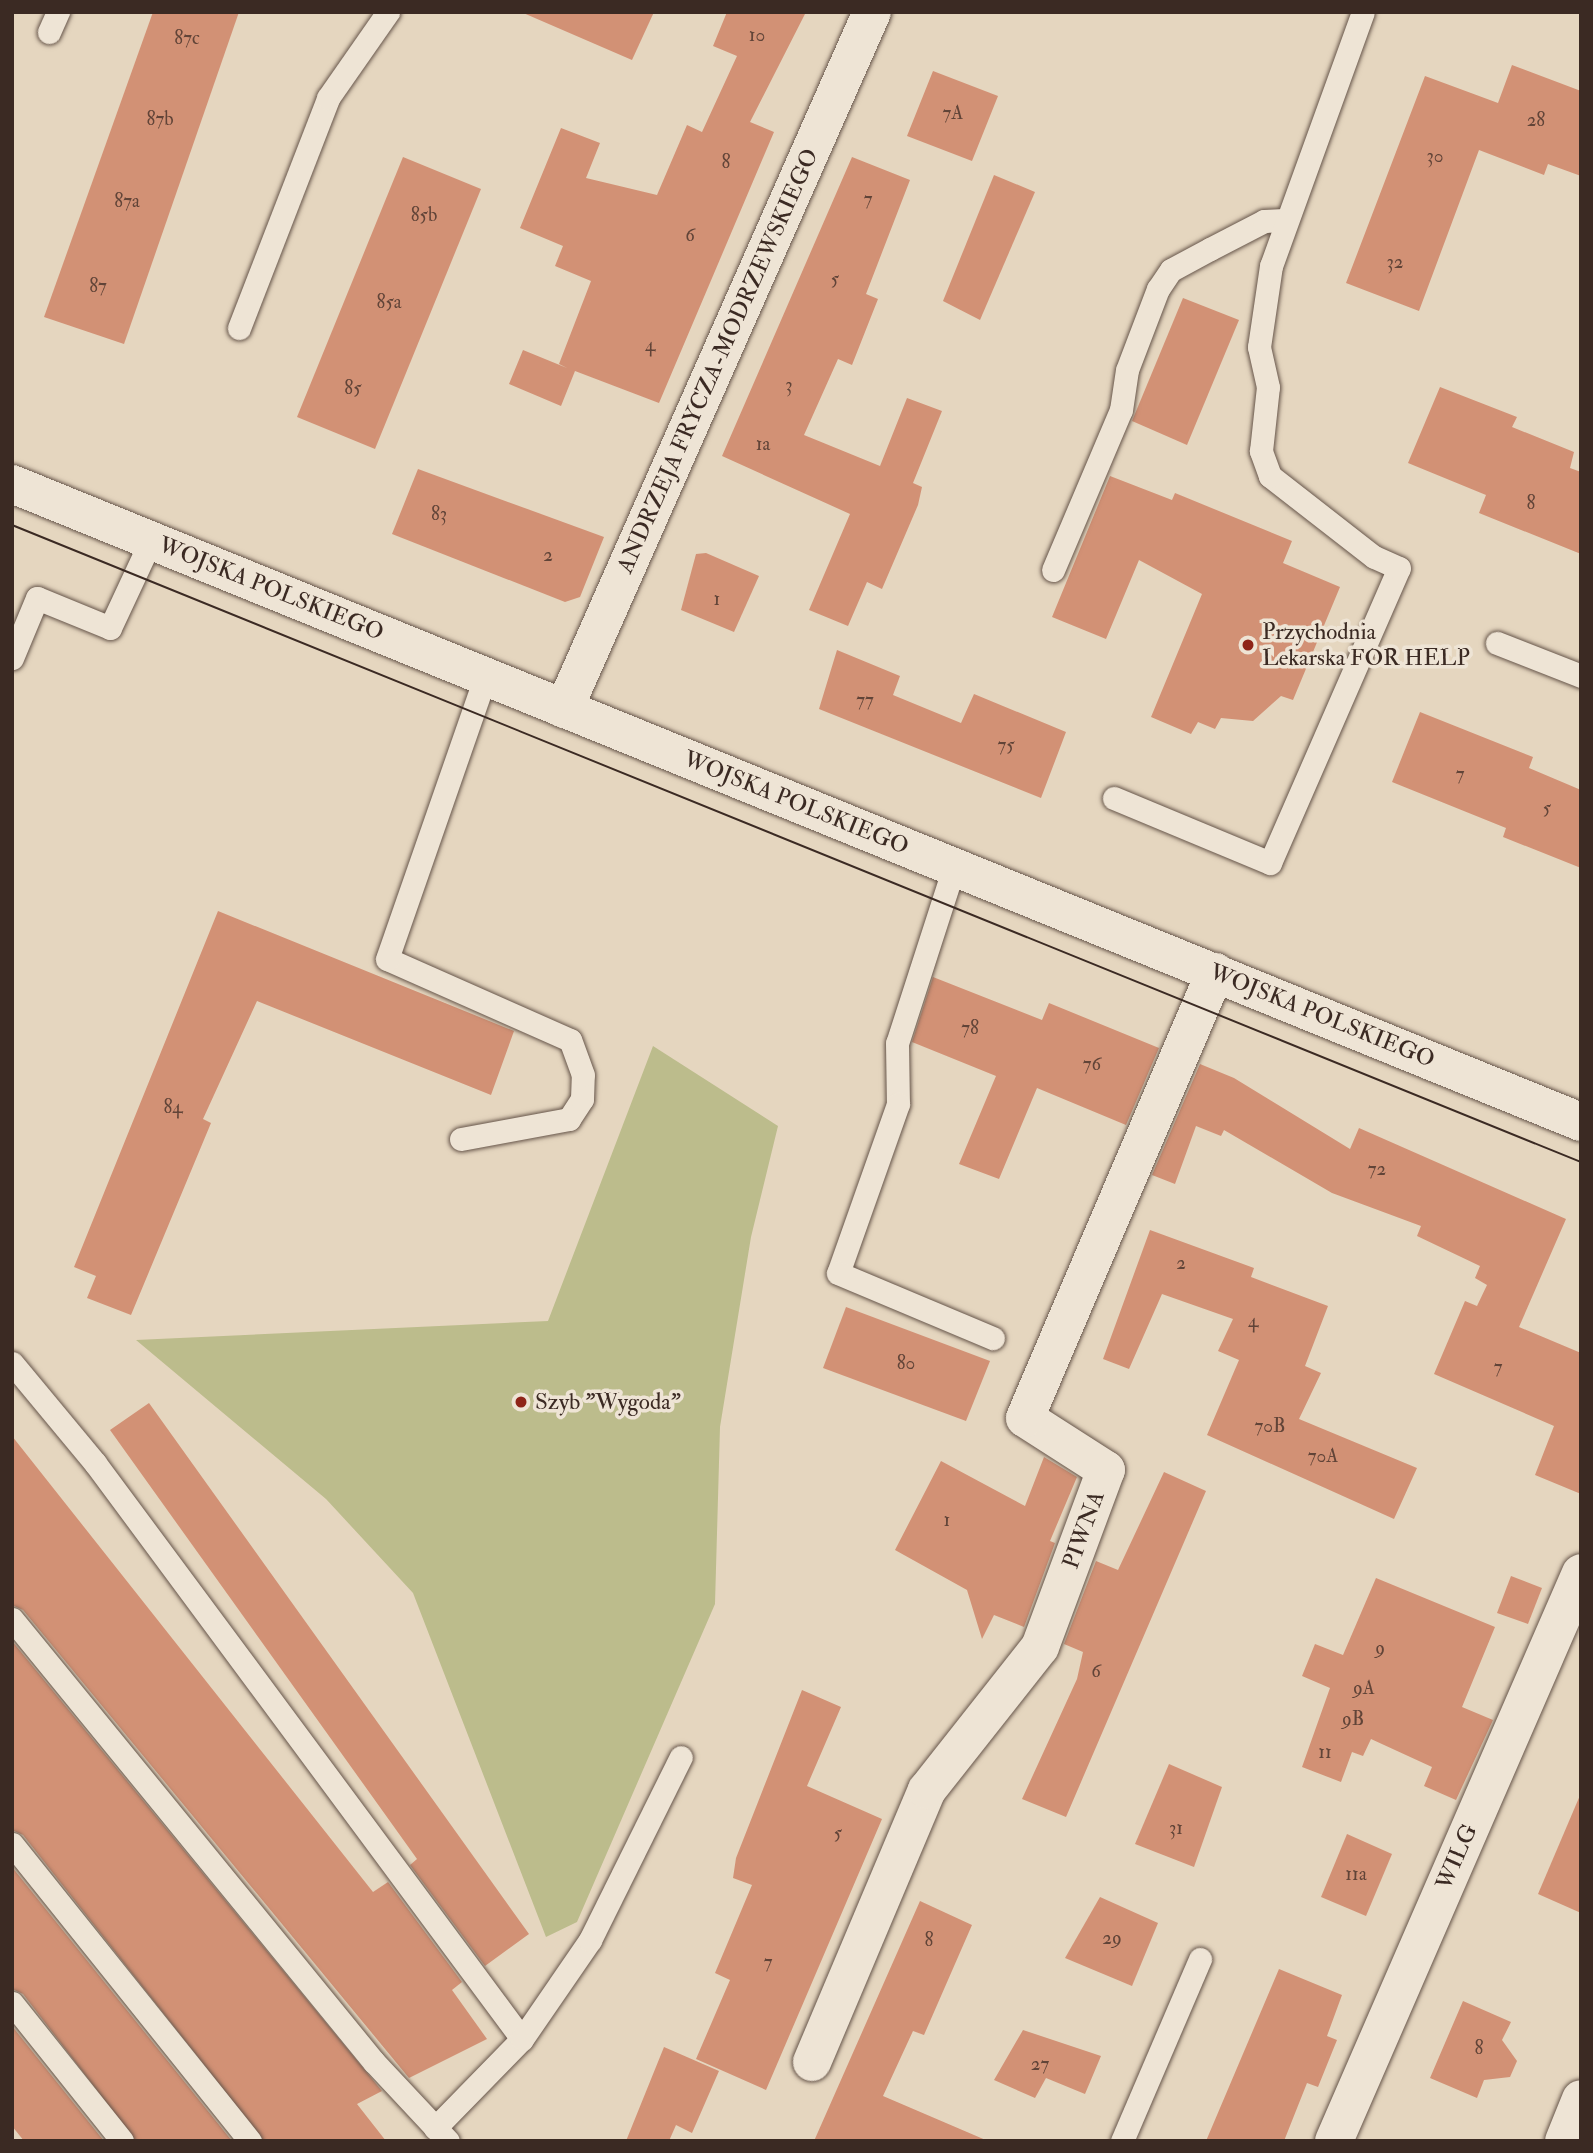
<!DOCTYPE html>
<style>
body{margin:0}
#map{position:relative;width:1593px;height:2153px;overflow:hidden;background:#e5d6bf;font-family:"IM FELL Double Pica",serif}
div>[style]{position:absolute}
.green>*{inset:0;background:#bcbc8c}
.building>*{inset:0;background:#d29175}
.roads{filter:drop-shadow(0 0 2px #66554a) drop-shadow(0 0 2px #66554a)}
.service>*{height:23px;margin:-11.5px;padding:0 11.5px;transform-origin:11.5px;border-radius:11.5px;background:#eee4d5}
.minor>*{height:38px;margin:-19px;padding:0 19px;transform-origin:19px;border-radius:19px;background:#eee4d5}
.secondary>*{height:38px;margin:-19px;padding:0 19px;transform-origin:19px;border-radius:19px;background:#eee4d5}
.tram>*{height:2px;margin:-1px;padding:0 1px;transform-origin:1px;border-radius:1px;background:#3b2a23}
.dots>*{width:19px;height:19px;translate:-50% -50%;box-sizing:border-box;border:4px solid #eee4d5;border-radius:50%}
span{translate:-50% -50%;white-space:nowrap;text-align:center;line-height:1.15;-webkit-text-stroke:7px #eee4d5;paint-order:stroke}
.number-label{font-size:19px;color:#614438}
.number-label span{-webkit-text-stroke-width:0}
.street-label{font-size:23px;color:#3b2a23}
.poi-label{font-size:23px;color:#3b2a23}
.left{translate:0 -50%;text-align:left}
.frame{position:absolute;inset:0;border:14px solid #3b2a23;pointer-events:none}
</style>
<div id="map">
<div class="green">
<i style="clip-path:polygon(653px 1046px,778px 1126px,751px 1237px,720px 1427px,715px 1604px,577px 1922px,546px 1937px,413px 1593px,326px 1499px,136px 1340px,548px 1321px)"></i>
</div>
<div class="building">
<i style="clip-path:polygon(153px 12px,239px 12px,124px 344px,44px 317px)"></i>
<i style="clip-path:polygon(521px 12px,654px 12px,632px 60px)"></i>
<i style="clip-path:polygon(727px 12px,806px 12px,750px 122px,774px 132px,659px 403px,575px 371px,561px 406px,509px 384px,523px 350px,567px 368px,559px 364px,591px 281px,555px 266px,563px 246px,520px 228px,561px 128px,600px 143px,586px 178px,657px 195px,687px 125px,702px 132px,737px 56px,713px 46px)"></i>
<i style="clip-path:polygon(1512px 65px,1581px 91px,1581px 176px,1548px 164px,1544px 175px,1479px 150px,1419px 311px,1346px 283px,1425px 76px,1498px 103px)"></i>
<i style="clip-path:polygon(933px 71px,998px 96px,972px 161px,907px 136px)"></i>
<i style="clip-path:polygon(403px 157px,481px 189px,375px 449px,297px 417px)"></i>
<i style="clip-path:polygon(852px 157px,910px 180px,866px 294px,878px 299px,852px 365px,838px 359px,804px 435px,880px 466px,907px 398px,942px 411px,913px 483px,922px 487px,918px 505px,882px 589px,867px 582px,848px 626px,809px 610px,850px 514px,722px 456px)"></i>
<i style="clip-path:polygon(994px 175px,1035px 192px,980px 320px,943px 301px)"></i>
<i style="clip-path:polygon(1183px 298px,1239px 320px,1187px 445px,1132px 421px)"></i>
<i style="clip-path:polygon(1440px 387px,1517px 417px,1512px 427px,1574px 452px,1570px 468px,1581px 472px,1581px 554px,1479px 513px,1486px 495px,1408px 463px)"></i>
<i style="clip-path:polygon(418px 469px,604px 537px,580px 597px,565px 602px,392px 534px)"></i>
<i style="clip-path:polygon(1110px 476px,1172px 500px,1175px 493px,1292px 541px,1283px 563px,1340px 587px,1293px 700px,1281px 696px,1253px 721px,1221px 718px,1215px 729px,1198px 722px,1191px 734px,1151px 717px,1202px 594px,1139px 560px,1106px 639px,1052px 617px)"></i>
<i style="clip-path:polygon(706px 553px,759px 576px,734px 632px,681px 610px,696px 554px)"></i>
<i style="clip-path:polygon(837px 650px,900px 676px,893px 695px,961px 723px,974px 694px,1066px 732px,1041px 798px,819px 709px)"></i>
<i style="clip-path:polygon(1420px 712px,1533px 757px,1529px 768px,1581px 790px,1581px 868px,1503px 837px,1506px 828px,1392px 782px)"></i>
<i style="clip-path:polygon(218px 911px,514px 1031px,491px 1095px,257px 1001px,203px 1119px,211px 1123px,131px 1315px,87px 1298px,96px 1276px,74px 1267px)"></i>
<i style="clip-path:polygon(933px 977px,1042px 1020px,1049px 1003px,1159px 1048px,1126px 1125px,1037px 1088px,999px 1179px,959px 1164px,996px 1076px,912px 1042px)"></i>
<i style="clip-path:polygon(1200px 1064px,1234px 1078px,1350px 1149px,1359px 1128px,1566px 1219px,1519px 1327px,1581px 1353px,1581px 1494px,1535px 1475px,1554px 1426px,1434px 1374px,1465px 1301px,1477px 1306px,1487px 1285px,1475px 1278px,1480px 1266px,1417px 1236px,1421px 1226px,1332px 1193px,1224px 1130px,1221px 1136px,1196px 1126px,1175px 1184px,1152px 1175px)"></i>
<i style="clip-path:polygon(1150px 1230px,1254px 1268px,1251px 1277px,1328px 1306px,1305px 1366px,1321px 1373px,1299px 1419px,1417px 1468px,1394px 1519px,1207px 1435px,1239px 1360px,1218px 1351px,1233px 1319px,1162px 1294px,1129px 1369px,1103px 1359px)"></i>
<i style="clip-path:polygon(846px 1307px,990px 1361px,966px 1421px,823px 1368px)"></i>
<i style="clip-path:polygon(149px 1403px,529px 1934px,485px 1966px,410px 1865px,417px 1859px,110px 1430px)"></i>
<i style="clip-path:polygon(12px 1436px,373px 1892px,388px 1882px,462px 1982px,452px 1990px,487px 2039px,409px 2078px,23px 1610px,12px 1605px)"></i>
<i style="clip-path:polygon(1044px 1457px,1077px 1477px,1050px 1541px,1055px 1543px,1024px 1627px,994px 1615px,982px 1639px,967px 1590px,895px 1550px,941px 1461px,1025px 1506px)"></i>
<i style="clip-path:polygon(1164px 1472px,1206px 1491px,1066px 1817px,1022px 1799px,1077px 1679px,1083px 1652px,1064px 1644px,1096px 1561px,1118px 1570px)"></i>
<i style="clip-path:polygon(1511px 1576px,1542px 1588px,1528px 1624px,1497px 1613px)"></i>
<i style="clip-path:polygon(1376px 1578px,1495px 1627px,1462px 1707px,1493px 1720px,1456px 1800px,1424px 1786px,1432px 1767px,1371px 1739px,1363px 1756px,1352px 1752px,1341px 1782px,1302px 1767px,1330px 1688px,1302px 1676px,1315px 1644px,1343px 1655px)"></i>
<i style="clip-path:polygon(12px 1641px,382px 2091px,357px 2104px,386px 2141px,264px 2141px,23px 1835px,12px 1830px)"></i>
<i style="clip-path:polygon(802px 1690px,841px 1707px,807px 1786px,882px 1819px,766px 2090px,696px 2059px,730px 1980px,715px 1973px,752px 1885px,733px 1878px,736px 1858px)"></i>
<i style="clip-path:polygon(1169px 1764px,1222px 1787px,1194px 1867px,1135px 1844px)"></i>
<i style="clip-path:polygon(1581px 1793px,1581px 1913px,1538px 1894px)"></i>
<i style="clip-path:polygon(1347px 1834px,1392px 1854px,1366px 1916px,1321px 1897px)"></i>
<i style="clip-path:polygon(12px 1867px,232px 2141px,136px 2141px,23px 1994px,12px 1989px)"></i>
<i style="clip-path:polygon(1100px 1897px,1158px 1923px,1132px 1986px,1065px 1958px)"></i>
<i style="clip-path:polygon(920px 1901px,972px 1925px,924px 2035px,913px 2031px,883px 2096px,988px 2141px,814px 2141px)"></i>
<i style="clip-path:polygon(1279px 1969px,1342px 1995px,1327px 2036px,1337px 2040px,1318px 2087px,1307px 2083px,1284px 2141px,1206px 2141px)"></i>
<i style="clip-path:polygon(1463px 2001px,1511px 2022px,1502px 2040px,1517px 2061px,1510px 2077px,1484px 2080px,1477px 2098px,1430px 2078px)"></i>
<i style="clip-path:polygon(12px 2026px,104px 2141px,24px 2141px,12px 2126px)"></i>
<i style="clip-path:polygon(1023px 2030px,1101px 2056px,1085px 2094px,1046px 2078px,1035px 2098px,994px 2080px)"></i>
<i style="clip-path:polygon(664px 2047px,719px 2071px,692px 2133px,676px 2125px,669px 2141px,626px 2141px)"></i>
</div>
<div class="roads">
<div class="service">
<i style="left:49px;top:32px;width:22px;rotate:-66deg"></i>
<i style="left:239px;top:328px;width:247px;rotate:-68.8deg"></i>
<i style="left:328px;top:98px;width:105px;rotate:-55.1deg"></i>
<i style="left:1053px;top:570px;width:174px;rotate:-67deg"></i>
<i style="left:1121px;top:410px;width:40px;rotate:-81.5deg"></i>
<i style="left:1127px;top:370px;width:87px;rotate:-69.1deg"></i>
<i style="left:1158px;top:289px;width:23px;rotate:-56deg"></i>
<i style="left:1171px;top:270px;width:44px;rotate:-28.3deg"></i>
<i style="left:1210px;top:249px;width:61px;rotate:-27.4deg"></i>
<i style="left:1264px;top:221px;width:20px;rotate:-3deg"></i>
<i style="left:1497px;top:643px;width:90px;rotate:21.4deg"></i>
<i style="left:12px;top:658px;width:65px;rotate:-67.4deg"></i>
<i style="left:37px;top:598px;width:79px;rotate:22.3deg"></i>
<i style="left:110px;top:628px;width:97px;rotate:-65deg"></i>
<i style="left:1114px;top:798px;width:169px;rotate:22.6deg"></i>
<i style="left:1270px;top:863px;width:322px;rotate:-66.4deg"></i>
<i style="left:1399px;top:568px;width:27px;rotate:-156deg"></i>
<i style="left:1374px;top:557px;width:132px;rotate:-142.1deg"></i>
<i style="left:1270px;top:476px;width:27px;rotate:-110deg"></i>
<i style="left:1261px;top:451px;width:64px;rotate:-83.8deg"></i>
<i style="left:1268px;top:387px;width:41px;rotate:-102.7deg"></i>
<i style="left:1259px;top:347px;width:82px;rotate:-81.6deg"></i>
<i style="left:1271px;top:266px;width:270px;rotate:-70.1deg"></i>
<i style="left:954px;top:867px;width:185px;rotate:107.9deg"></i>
<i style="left:897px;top:1043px;width:61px;rotate:89.1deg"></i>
<i style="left:898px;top:1104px;width:179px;rotate:109.5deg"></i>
<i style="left:838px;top:1273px;width:168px;rotate:22.8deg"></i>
<i style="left:461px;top:1139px;width:110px;rotate:-10.5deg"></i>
<i style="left:569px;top:1119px;width:24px;rotate:-57deg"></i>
<i style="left:582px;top:1099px;width:24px;rotate:-88deg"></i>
<i style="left:583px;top:1075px;width:37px;rotate:-110deg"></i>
<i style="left:570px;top:1040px;width:200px;rotate:-156.1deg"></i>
<i style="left:387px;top:959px;width:299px;rotate:-70.8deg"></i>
<i style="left:12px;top:1363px;width:130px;rotate:50.3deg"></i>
<i style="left:95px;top:1463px;width:717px;rotate:53.45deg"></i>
<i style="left:12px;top:1619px;width:572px;rotate:50.75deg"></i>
<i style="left:374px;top:2062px;width:108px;rotate:46.9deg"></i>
<i style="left:12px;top:1844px;width:381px;rotate:51.3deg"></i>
<i style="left:12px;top:2003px;width:176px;rotate:51.4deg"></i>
<i style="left:435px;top:2128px;width:124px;rotate:-45.7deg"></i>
<i style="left:522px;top:2039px;width:120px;rotate:-55.5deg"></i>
<i style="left:590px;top:1940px;width:204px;rotate:-63.6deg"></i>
<i style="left:1122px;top:2141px;width:198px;rotate:-66.8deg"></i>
</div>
<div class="minor">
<i style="left:564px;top:709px;width:762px;rotate:-66.16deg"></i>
<i style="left:812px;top:2062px;width:295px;rotate:-67.1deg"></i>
<i style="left:927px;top:1790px;width:182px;rotate:-51.7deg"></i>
<i style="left:1040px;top:1647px;width:189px;rotate:-69.6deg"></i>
<i style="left:1106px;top:1470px;width:96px;rotate:-147.3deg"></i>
<i style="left:1025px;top:1418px;width:485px;rotate:-66.9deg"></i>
<i style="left:1334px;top:2141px;width:619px;rotate:-66.5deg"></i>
<i style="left:1564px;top:2141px;width:45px;rotate:-68deg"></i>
</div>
<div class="secondary">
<i style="left:12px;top:484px;width:1694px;rotate:22.13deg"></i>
</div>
</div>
<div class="tram">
<i style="left:12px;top:525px;width:1693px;rotate:22.1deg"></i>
</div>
<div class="dots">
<i style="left:1248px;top:645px;background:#8f2418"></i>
<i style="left:521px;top:1402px;background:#8f2418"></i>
</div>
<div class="number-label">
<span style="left:757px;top:36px">10</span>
<span style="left:187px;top:39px">87c</span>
<span style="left:953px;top:114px">7A</span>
<span style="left:160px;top:120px">87b</span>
<span style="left:1536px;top:121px">28</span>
<span style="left:1435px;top:157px">30</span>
<span style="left:726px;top:163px">8</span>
<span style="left:868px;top:200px">7</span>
<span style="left:127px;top:202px">87a</span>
<span style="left:424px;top:216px">85b</span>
<span style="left:690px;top:236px">6</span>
<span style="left:1395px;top:263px">32</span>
<span style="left:835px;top:280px">5</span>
<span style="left:98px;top:287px">87</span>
<span style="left:389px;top:303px">85a</span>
<span style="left:650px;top:346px">4</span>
<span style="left:789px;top:386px">3</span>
<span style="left:353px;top:389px">85</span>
<span style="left:763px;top:445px">1a</span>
<span style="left:1531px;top:504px">8</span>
<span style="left:439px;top:515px">83</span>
<span style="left:548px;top:556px">2</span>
<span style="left:717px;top:600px">1</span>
<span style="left:865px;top:701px">77</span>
<span style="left:1006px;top:746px">75</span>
<span style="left:1460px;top:775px">7</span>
<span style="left:1547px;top:809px">5</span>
<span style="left:970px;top:1029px">78</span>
<span style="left:1092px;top:1065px">76</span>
<span style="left:173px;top:1108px">84</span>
<span style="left:1377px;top:1170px">72</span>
<span style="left:1181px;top:1264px">2</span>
<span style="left:1253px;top:1322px">4</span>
<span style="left:906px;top:1364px">80</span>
<span style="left:1498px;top:1368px">7</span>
<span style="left:1270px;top:1427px">70B</span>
<span style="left:1323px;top:1457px">70A</span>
<span style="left:947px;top:1521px">1</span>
<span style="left:1380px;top:1649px">9</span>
<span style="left:1096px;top:1672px">6</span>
<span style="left:1364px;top:1689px">9A</span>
<span style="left:1353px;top:1720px">9B</span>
<span style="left:1325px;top:1753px">11</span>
<span style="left:1176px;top:1829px">31</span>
<span style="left:838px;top:1834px">5</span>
<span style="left:1356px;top:1875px">11a</span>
<span style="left:1112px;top:1939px">29</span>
<span style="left:929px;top:1941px">8</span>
<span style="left:768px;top:1963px">7</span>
<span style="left:1479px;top:2049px">8</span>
<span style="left:1040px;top:2065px">27</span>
</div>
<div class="street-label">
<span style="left:718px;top:361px;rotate:-66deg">ANDRZEJA FRYCZA-MODRZEWSKIEGO</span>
<span style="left:271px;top:589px;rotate:22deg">WOJSKA POLSKIEGO</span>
<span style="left:796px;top:803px;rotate:22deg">WOJSKA POLSKIEGO</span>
<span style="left:1322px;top:1016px;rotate:22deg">WOJSKA POLSKIEGO</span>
<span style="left:1084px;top:1530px;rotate:-70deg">PIWNA</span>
<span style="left:1457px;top:1857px;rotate:-66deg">WILG</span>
</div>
<div class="poi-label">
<span class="left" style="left:1262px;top:645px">Przychodnia<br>Lekarska FOR HELP</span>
<span class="left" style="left:535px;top:1402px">Szyb "Wygoda"</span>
</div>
<div class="frame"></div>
</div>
